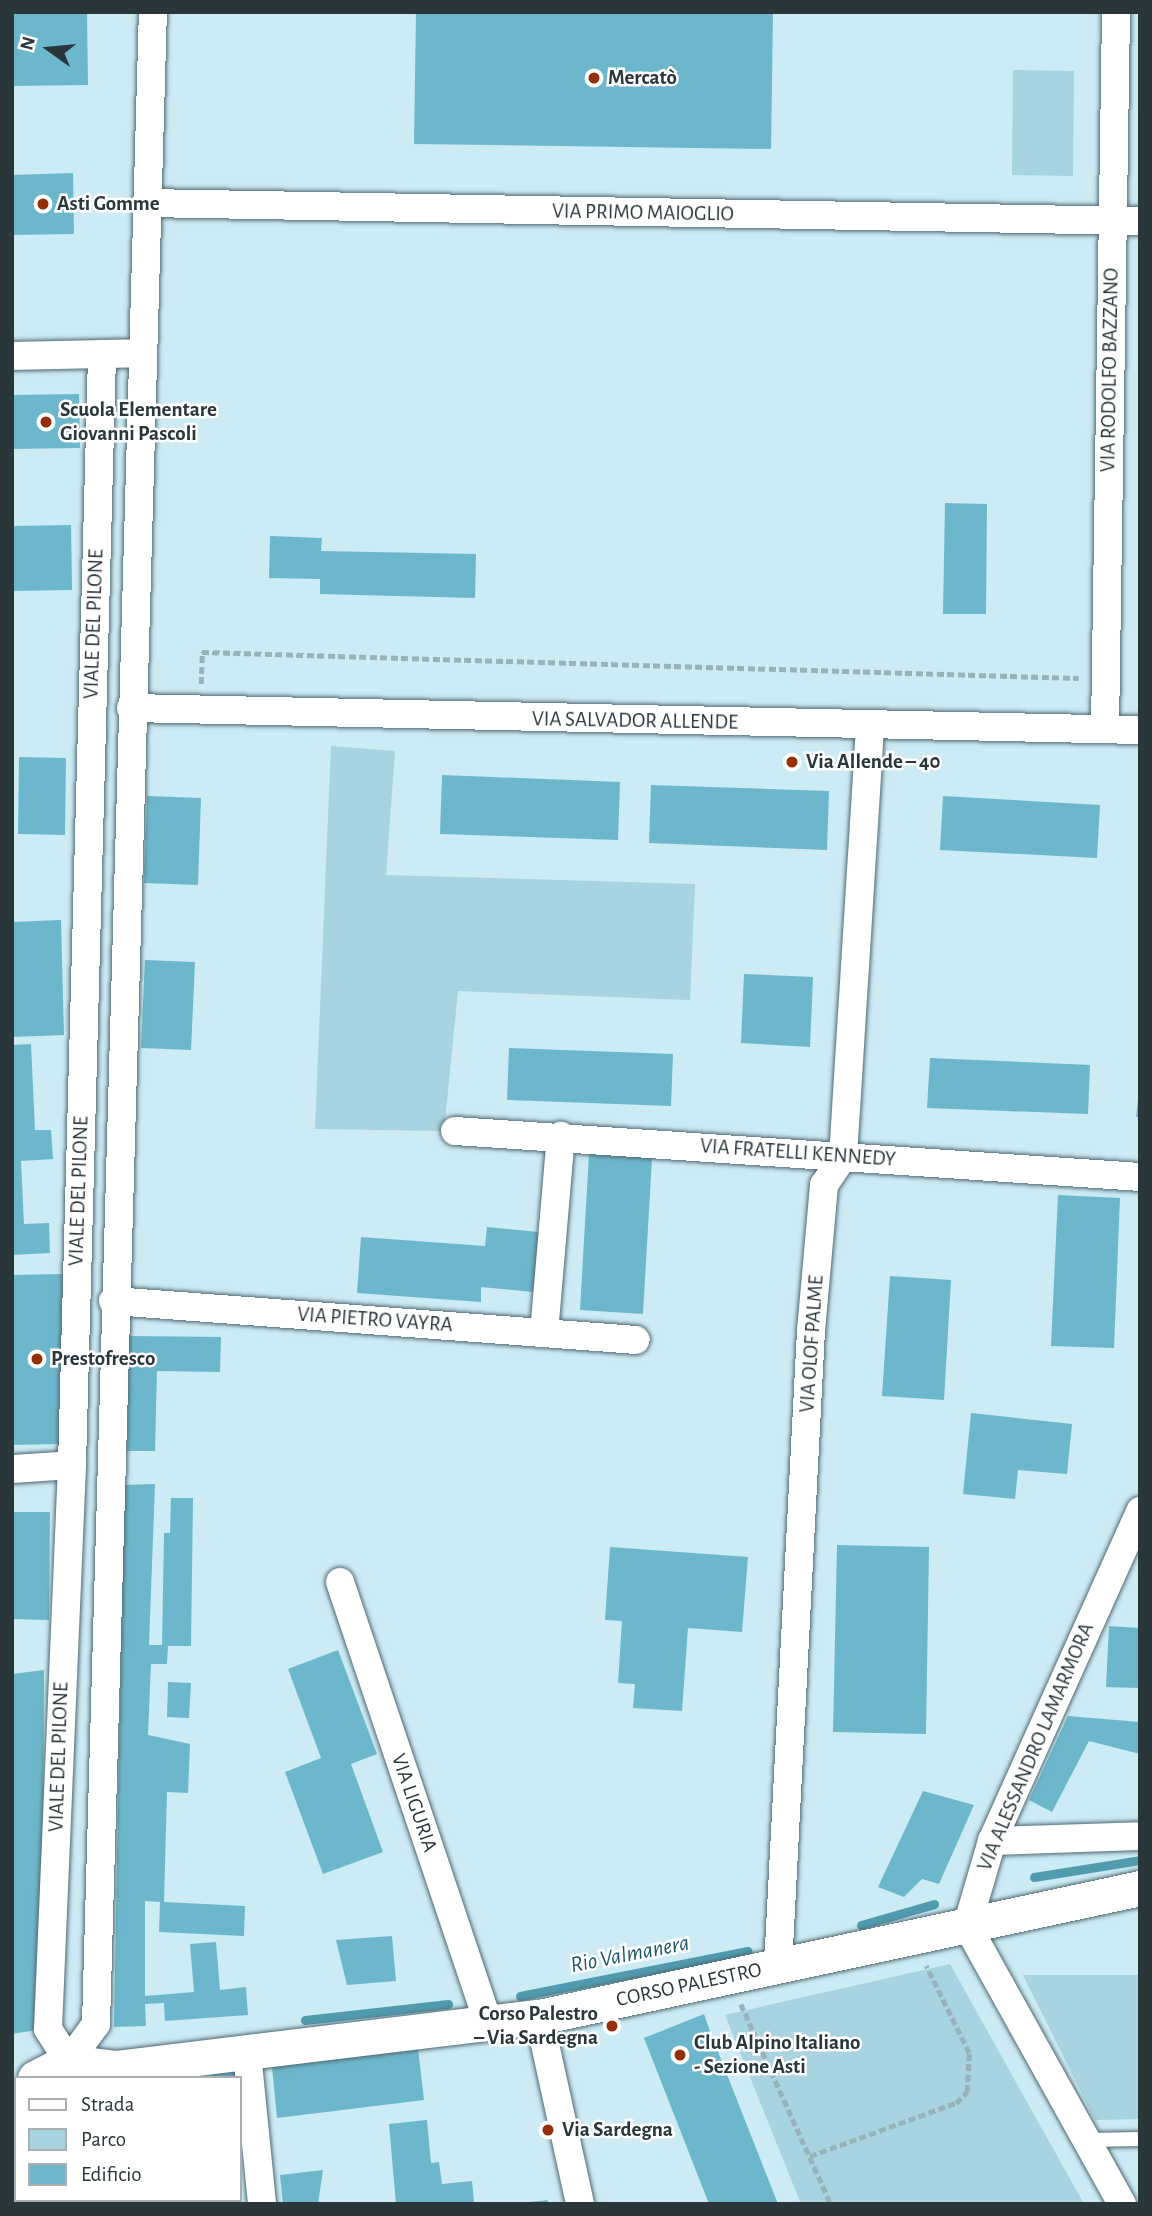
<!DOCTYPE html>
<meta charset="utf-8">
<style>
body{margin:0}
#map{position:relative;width:1152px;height:2216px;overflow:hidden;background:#ccebf4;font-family:"Alegreya Sans",sans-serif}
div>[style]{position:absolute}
.green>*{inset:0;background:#a8d3e0}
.stream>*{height:9px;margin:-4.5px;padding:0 4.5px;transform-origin:4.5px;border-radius:4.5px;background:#519baf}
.building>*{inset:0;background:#6db7cc}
.path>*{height:4.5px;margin-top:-2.25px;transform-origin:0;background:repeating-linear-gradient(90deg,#98b2b9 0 7px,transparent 0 10.5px)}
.roads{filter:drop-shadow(0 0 2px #4e6972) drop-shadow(0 0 2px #4e6972)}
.service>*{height:14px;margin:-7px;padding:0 7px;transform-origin:7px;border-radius:7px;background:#fff}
.minor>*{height:28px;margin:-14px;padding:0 14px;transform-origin:14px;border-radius:14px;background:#fff}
.tertiary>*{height:35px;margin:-17.5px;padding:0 17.5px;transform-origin:17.5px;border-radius:17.5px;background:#fff}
.dots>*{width:19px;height:19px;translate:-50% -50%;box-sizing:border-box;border:4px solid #fff;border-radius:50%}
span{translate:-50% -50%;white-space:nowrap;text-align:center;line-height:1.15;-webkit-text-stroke:5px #fff;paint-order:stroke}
.poi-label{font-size:21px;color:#2a373a;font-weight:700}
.left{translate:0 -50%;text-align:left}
.right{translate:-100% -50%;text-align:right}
.street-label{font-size:21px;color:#2a373a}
.water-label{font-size:23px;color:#1c5868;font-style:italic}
.frame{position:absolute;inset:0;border:14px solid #2a373a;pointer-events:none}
.legend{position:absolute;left:14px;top:2076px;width:228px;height:126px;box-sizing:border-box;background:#fff;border:2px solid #aaafb0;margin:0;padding:9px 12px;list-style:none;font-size:21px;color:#2a373a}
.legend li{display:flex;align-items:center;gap:14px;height:35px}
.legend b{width:35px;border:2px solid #aaafb0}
.north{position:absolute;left:14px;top:14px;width:70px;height:70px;-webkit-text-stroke:5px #fff;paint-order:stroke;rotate:285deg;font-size:19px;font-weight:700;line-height:28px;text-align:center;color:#2a373a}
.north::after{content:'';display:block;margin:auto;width:24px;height:32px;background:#2a373a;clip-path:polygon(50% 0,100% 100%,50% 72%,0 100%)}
</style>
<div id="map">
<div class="green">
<i style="clip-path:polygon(1013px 70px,1074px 71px,1073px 176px,1012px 175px)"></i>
<i style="clip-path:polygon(331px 746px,395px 751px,386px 875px,695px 884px,690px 1000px,458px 991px,444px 1131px,315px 1129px)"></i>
<i style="clip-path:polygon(950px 1964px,1084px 2204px,801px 2204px,725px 2015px)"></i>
<i style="clip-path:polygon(1023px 1975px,1140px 1975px,1140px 2119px,1095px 2120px)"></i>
</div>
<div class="stream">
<i style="left:1034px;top:1877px;width:107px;rotate:-9.1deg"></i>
<i style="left:861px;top:1925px;width:76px;rotate:-16deg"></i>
<i style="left:520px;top:1996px;width:232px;rotate:-11.2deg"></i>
<i style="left:305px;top:2020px;width:144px;rotate:-6.4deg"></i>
</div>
<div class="building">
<i style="clip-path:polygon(12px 12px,87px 12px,88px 85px,12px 86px)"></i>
<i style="clip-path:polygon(416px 12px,773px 12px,771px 149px,414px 144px)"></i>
<i style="clip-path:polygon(73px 173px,74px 234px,12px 235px,12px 175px)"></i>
<i style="clip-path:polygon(79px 394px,80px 448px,12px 449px,12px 395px)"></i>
<i style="clip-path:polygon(945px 503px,987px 504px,986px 614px,943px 614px)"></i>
<i style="clip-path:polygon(71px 525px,72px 590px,12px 591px,12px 526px)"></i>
<i style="clip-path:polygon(270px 536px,322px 538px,321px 551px,476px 554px,475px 598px,320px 594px,320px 579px,269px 578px)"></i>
<i style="clip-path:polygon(19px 757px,66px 758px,65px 835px,18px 834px)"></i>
<i style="clip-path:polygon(442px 775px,620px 782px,618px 840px,440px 834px)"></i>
<i style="clip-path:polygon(651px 785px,829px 791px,827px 850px,649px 843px)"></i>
<i style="clip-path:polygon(147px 796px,201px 798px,198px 885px,144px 883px)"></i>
<i style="clip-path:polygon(943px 796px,1100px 805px,1097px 858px,940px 850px)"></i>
<i style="clip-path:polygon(61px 920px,64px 1035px,12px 1037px,12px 922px)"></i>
<i style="clip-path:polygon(145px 960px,195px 962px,191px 1050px,141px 1048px)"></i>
<i style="clip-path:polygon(744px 974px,813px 977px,810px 1047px,741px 1043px)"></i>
<i style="clip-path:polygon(31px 1044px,35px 1130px,51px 1130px,53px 1159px,21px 1161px,24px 1224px,49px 1223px,50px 1253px,12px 1255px,12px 1045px)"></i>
<i style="clip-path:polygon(509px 1048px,673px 1054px,671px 1106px,507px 1100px)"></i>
<i style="clip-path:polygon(930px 1058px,1090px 1065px,1088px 1114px,927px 1108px)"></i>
<i style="clip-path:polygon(1138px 1100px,1140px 1100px,1140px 1117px,1136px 1117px)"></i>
<i style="clip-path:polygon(589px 1154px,652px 1158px,643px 1314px,580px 1310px)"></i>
<i style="clip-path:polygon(1058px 1195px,1120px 1198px,1114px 1348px,1051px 1346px)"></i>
<i style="clip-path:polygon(487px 1227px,539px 1232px,533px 1292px,481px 1287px,481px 1302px,357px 1293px,361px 1237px,485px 1246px)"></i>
<i style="clip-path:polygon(63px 1274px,59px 1444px,12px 1445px,12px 1275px)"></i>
<i style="clip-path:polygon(890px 1276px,951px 1280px,944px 1400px,882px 1396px)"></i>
<i style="clip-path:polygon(129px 1336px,221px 1337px,220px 1372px,157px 1371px,155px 1451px,127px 1451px)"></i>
<i style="clip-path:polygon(971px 1413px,1072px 1424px,1067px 1474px,1018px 1470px,1015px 1499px,963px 1494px)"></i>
<i style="clip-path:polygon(155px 1484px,149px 1645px,162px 1645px,164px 1533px,170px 1533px,171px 1498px,193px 1498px,191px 1646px,168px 1646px,167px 1664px,151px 1664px,148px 1735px,190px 1744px,188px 1793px,167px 1792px,164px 1902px,245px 1906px,244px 1936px,159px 1932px,160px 1902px,145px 1901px,145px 1996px,194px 1992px,190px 1944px,216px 1942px,220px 1990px,246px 1987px,248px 2015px,165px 2021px,164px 2003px,145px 2004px,146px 2026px,114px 2027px,124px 1485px)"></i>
<i style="clip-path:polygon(12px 1512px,50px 1512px,49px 1620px,12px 1619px)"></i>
<i style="clip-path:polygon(837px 1545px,929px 1547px,926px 1734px,833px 1732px)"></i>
<i style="clip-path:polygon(610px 1547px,748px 1557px,742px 1632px,688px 1628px,682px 1711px,633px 1708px,635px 1684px,618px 1683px,622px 1621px,605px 1620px)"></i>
<i style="clip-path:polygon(1109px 1626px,1140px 1628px,1140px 1688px,1106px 1687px)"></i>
<i style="clip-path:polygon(338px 1650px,377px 1754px,351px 1764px,383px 1852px,323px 1874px,285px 1772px,321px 1758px,288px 1669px)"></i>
<i style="clip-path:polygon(44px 1670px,42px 2029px,12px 2034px,12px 1674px)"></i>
<i style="clip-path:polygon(168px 1682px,191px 1683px,189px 1718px,167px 1717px)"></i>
<i style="clip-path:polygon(1068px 1716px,1140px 1722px,1140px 1754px,1089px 1741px,1052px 1812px,1029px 1800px)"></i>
<i style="clip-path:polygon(923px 1791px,974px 1805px,939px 1884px,922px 1879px,904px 1897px,878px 1887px)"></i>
<i style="clip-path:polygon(392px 1936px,396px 1981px,347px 1985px,336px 1940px)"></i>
<i style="clip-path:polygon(704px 2014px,711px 2034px,778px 2204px,709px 2204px,644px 2038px)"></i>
<i style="clip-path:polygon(418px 2048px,424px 2100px,277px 2118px,272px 2067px)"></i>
<i style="clip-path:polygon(239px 2070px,239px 2078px,211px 2078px,211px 2072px)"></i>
<i style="clip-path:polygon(12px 2102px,16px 2200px,30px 2204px,12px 2204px)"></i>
<i style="clip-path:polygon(427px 2120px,431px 2163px,439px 2162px,442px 2184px,472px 2181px,474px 2202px,396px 2204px,389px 2124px)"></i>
<i style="clip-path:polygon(323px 2170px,318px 2204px,283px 2204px,280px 2175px)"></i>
<i style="clip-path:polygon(112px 2200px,161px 2200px,161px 2204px,112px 2204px)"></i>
<i style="clip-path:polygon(548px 2200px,548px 2204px,531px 2204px,530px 2202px)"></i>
</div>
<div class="path">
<i style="left:201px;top:684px;width:32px;rotate:-88deg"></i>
<i style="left:202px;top:652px;width:877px;rotate:1.7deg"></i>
<i style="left:741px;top:2004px;width:219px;rotate:65.8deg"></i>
<i style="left:810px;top:2156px;width:155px;rotate:-20deg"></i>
<i style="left:956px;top:2103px;width:16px;rotate:-45deg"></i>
<i style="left:967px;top:2092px;width:39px;rotate:-87deg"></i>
<i style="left:969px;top:2053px;width:97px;rotate:-116.3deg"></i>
</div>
<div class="roads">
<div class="service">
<i style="left:1087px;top:2140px;width:53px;rotate:-1.1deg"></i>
</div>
<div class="minor">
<i style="left:146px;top:203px;width:994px;rotate:1.04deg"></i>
<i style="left:12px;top:356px;width:90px;rotate:-1.3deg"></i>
<i style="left:131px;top:708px;width:1009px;rotate:1.25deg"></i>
<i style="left:1105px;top:729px;width:717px;rotate:-89.12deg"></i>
<i style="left:455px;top:1131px;width:687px;rotate:3.84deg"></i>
<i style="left:113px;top:1301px;width:524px;rotate:4.26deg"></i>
<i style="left:544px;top:1333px;width:198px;rotate:-85.1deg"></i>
<i style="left:12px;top:1469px;width:60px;rotate:-3.8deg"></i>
<i style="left:340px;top:1582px;width:466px;rotate:71.4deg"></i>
<i style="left:992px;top:1841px;width:148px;rotate:-1.9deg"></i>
<i style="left:778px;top:1967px;width:637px;rotate:-87.03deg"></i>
<i style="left:811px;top:1331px;width:147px;rotate:-84.9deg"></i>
<i style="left:824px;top:1185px;width:34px;rotate:-56deg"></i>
<i style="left:843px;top:1157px;width:431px;rotate:-86.4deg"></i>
<i style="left:539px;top:2017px;width:191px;rotate:77.6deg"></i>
<i style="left:247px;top:2053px;width:152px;rotate:84.3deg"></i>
<i style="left:59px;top:2075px;width:63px;rotate:-54deg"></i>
<i style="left:96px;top:2024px;width:2013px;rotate:-88.38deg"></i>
<i style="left:78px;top:2076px;width:56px;rotate:-122.6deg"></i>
<i style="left:48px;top:2029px;width:565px;rotate:-87.56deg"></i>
<i style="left:72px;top:1465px;width:1111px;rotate:-88.45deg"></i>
<i style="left:102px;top:354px;width:39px;rotate:-1deg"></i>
<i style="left:96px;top:2200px;width:4px;rotate:90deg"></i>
<i style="left:42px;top:2204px;width:4px;rotate:-90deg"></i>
<i style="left:1122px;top:2204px;width:318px;rotate:-119.1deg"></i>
<i style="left:967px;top:1926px;width:89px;rotate:-73.6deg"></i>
<i style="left:992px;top:1841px;width:362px;rotate:-65.8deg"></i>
</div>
<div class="tertiary">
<i style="left:35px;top:2078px;width:36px;rotate:-27deg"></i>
<i style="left:67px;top:2062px;width:48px;rotate:7.1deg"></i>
<i style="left:115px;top:2068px;width:427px;rotate:-6.9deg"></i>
<i style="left:539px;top:2017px;width:615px;rotate:-12.11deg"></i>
</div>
</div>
<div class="dots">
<i style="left:594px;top:78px;background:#952f05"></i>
<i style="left:43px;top:204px;background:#952f05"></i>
<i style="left:46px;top:422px;background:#952f05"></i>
<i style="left:792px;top:762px;background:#952f05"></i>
<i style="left:37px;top:1359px;background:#952f05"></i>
<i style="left:612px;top:2026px;background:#952f05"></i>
<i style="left:680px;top:2055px;background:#952f05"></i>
<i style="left:548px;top:2130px;background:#952f05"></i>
</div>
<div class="poi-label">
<span class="left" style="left:608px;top:78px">Mercatò</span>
<span class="left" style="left:57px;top:204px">Asti Gomme</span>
<span class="left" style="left:60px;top:422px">Scuola Elementare<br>Giovanni Pascoli</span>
<span class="left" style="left:806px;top:762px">Via Allende – 40</span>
<span class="left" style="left:51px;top:1359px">Prestofresco</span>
<span class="right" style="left:598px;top:2026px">Corso Palestro<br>– Via Sardegna</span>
<span class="left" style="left:694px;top:2055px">Club Alpino Italiano<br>- Sezione Asti</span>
<span class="left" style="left:562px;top:2130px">Via Sardegna</span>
</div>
<div class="street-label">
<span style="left:643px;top:213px;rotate:1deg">VIA PRIMO MAIOGLIO</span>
<span style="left:1110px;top:370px;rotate:-89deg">VIA RODOLFO BAZZANO</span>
<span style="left:94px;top:624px;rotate:-88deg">VIALE DEL PILONE</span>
<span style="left:635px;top:721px;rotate:1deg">VIA SALVADOR ALLENDE</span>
<span style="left:798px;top:1153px;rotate:4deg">VIA FRATELLI KENNEDY</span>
<span style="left:79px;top:1191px;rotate:-88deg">VIALE DEL PILONE</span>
<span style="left:375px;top:1320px;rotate:4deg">VIA PIETRO VAYRA</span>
<span style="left:812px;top:1344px;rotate:-86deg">VIA OLOF PALME</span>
<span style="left:1036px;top:1747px;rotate:-67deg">VIA ALESSANDRO LAMARMORA</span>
<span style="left:59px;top:1757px;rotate:-88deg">VIALE DEL PILONE</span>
<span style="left:414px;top:1803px;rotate:71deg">VIA LIGURIA</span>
<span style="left:689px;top:1985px;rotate:-12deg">CORSO PALESTRO</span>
</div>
<div class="water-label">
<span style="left:630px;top:1955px;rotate:-11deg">Rio Valmanera</span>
</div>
<div class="frame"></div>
<ul class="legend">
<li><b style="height:9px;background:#fff"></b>Strada</li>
<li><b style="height:19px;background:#a8d3e0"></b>Parco</li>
<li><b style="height:19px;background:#6db7cc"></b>Edificio</li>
</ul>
<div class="north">N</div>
</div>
